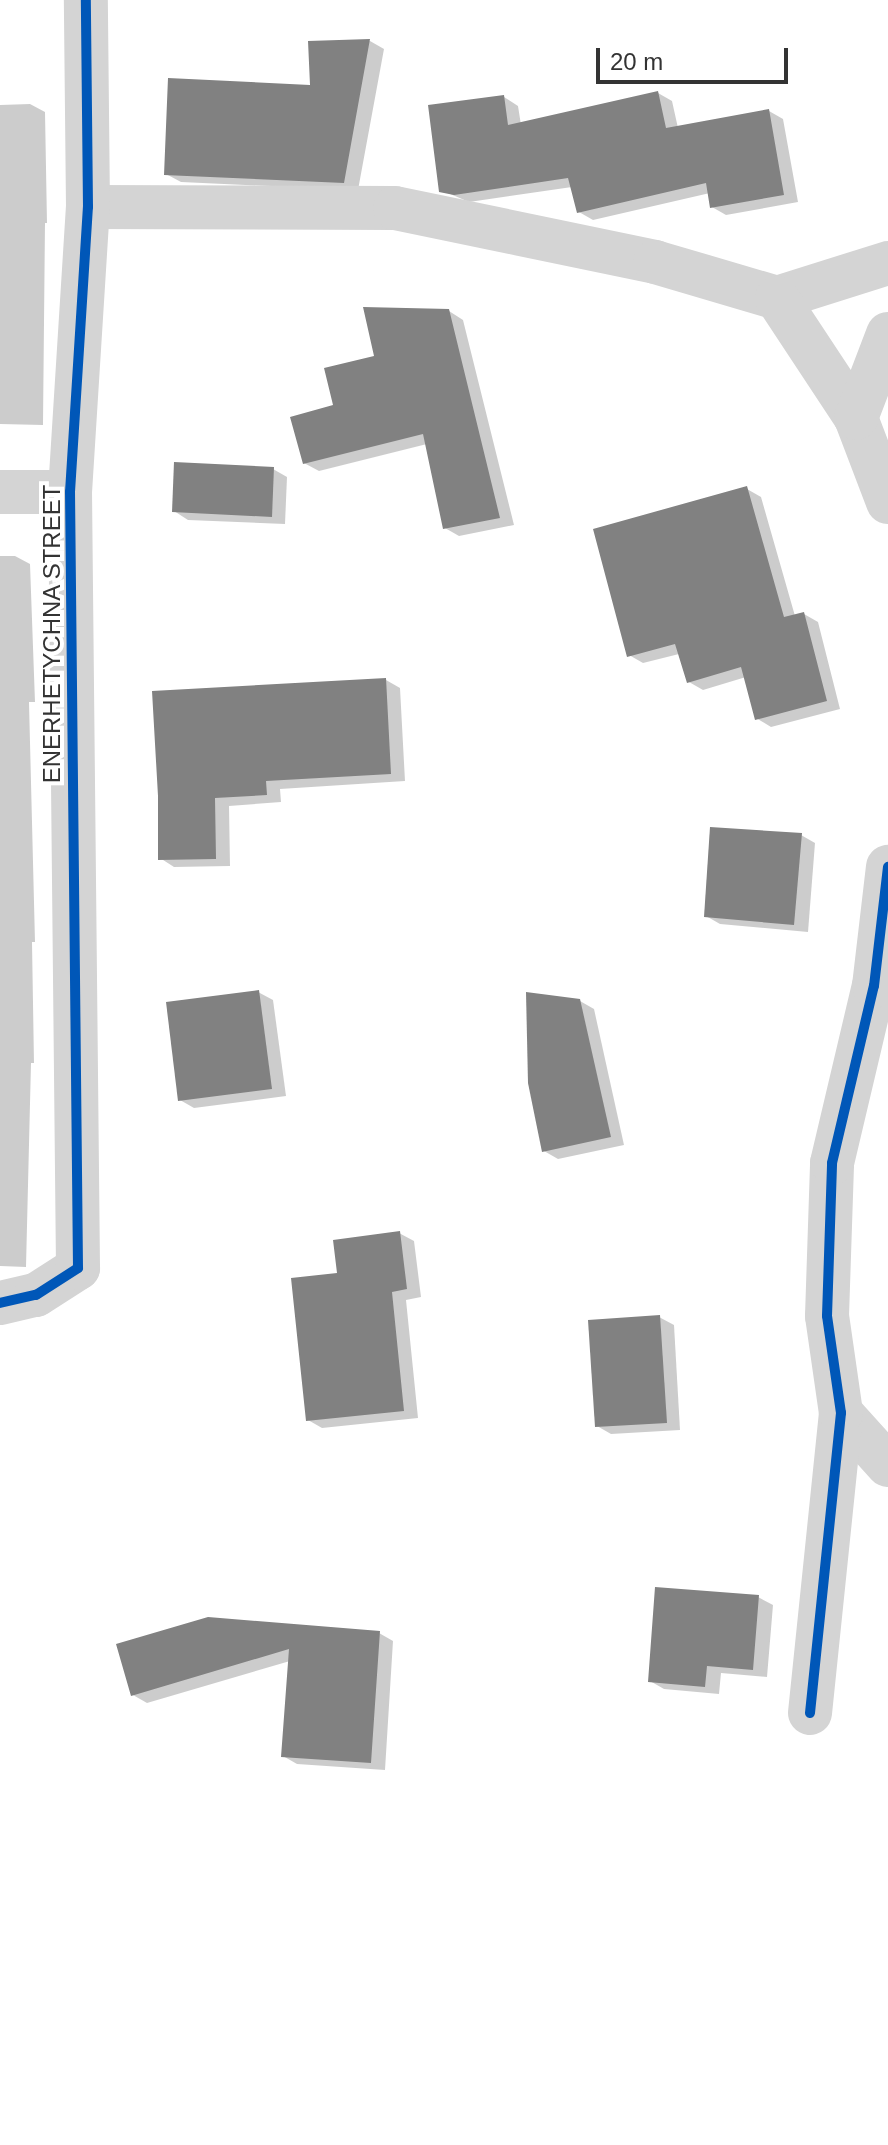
<!DOCTYPE html>
<style>
body{margin:0}
#map{position:relative;width:888px;height:2145px;overflow:hidden;background:#fff;font-family:Helvetica,sans-serif}
div>[style]{position:absolute}
.shadow>*{inset:0;background:#0003}
.building>*{inset:0;background:#818181}
.street>*{height:44px;margin:-22px;padding:0 22px;transform-origin:22px;border-radius:22px;background:#d4d4d4}
.cycleway>*{height:10px;margin:-5px;padding:0 5px;transform-origin:5px;border-radius:5px;background:#0057b8}
span{translate:-50% -50%;white-space:nowrap;text-align:center;line-height:1.15;-webkit-text-stroke:8px #fff;paint-order:stroke}
.street-label{font-size:24px;color:#333}
.scale{position:absolute;left:596px;top:48px;width:192px;height:36px;box-sizing:border-box;border:4px solid #333;border-top:0;padding-left:10px;font-size:24px;line-height:28px;white-space:nowrap;color:#333;-webkit-text-stroke:6px #fff;paint-order:stroke}
</style>
<div id="map">
<div class="shadow">
<i style="clip-path:polygon(370px 41px,384px 49px,358px 190px,181px 182px,166px 174px,312px 87px,310px 43px)"></i>
<i style="clip-path:polygon(658px 93px,672px 101px,678px 128px,769px 111px,783px 119px,798px 202px,726px 215px,712px 207px,710px 193px,593px 220px,579px 212px,572px 187px,469px 202px,441px 190px,504px 97px,518px 106px,521px 125px)"></i>
<i style="clip-path:polygon(30px 104px,45px 112px,47px 223px,45px 223px,43px 425px,0 424px,0 105px)"></i>
<i style="clip-path:polygon(449px 311px,463px 320px,514px 525px,459px 536px,445px 528px,427px 444px,319px 471px,304px 463px,336px 406px,377px 358px)"></i>
<i style="clip-path:polygon(273px 469px,287px 477px,285px 524px,188px 520px,174px 511px)"></i>
<i style="clip-path:polygon(747px 489px,761px 497px,795px 616px,804px 614px,818px 622px,840px 709px,771px 727px,756px 718px,746px 677px,703px 690px,689px 682px,679px 654px,643px 663px,629px 655px)"></i>
<i style="clip-path:polygon(0 556px,15px 556px,30px 564px,35px 702px,29px 702px,35px 942px,32px 942px,34px 1063px,31px 1063px,26px 1267px,0 1266px)"></i>
<i style="clip-path:polygon(386px 680px,400px 688px,405px 781px,280px 789px,281px 802px,229px 806px,230px 866px,174px 867px,160px 858px,160px 796px)"></i>
<i style="clip-path:polygon(801px 835px,815px 843px,808px 932px,720px 924px,706px 916px)"></i>
<i style="clip-path:polygon(258px 992px,273px 1000px,286px 1096px,194px 1108px,180px 1100px)"></i>
<i style="clip-path:polygon(580px 1001px,594px 1009px,624px 1145px,558px 1159px,544px 1151px)"></i>
<i style="clip-path:polygon(399px 1233px,414px 1241px,421px 1297px,406px 1300px,418px 1418px,322px 1428px,308px 1420px,339px 1274px)"></i>
<i style="clip-path:polygon(659px 1317px,674px 1325px,680px 1430px,611px 1434px,597px 1426px)"></i>
<i style="clip-path:polygon(758px 1597px,773px 1605px,767px 1677px,721px 1673px,719px 1694px,664px 1689px,650px 1681px)"></i>
<i style="clip-path:polygon(379px 1633px,393px 1641px,385px 1770px,297px 1764px,283px 1756px,290px 1661px,147px 1703px,133px 1695px,118px 1646px)"></i>
</div>
<div class="building">
<i style="clip-path:polygon(370px 39px,344px 183px,164px 175px,168px 78px,310px 85px,308px 41px)"></i>
<i style="clip-path:polygon(658px 91px,666px 128px,769px 109px,784px 195px,710px 208px,706px 183px,577px 213px,568px 178px,454px 195px,439px 192px,428px 105px,504px 95px,508px 125px)"></i>
<i style="clip-path:polygon(363px 307px,449px 309px,500px 518px,443px 529px,423px 434px,303px 464px,290px 417px,333px 405px,324px 368px,374px 356px)"></i>
<i style="clip-path:polygon(174px 462px,274px 467px,272px 517px,172px 512px)"></i>
<i style="clip-path:polygon(747px 486px,784px 617px,804px 612px,827px 701px,755px 720px,741px 667px,687px 683px,675px 644px,627px 657px,593px 529px)"></i>
<i style="clip-path:polygon(386px 678px,391px 774px,266px 781px,267px 795px,215px 798px,216px 859px,158px 860px,158px 796px,152px 691px)"></i>
<i style="clip-path:polygon(710px 827px,802px 833px,794px 925px,704px 917px)"></i>
<i style="clip-path:polygon(259px 990px,272px 1089px,178px 1101px,166px 1002px)"></i>
<i style="clip-path:polygon(526px 992px,580px 999px,611px 1137px,542px 1152px,528px 1083px)"></i>
<i style="clip-path:polygon(400px 1231px,407px 1289px,392px 1292px,404px 1411px,306px 1421px,291px 1278px,337px 1273px,333px 1240px)"></i>
<i style="clip-path:polygon(660px 1315px,667px 1423px,595px 1427px,588px 1320px)"></i>
<i style="clip-path:polygon(655px 1587px,759px 1595px,753px 1670px,707px 1666px,705px 1687px,648px 1682px)"></i>
<i style="clip-path:polygon(208px 1617px,380px 1631px,371px 1763px,281px 1757px,289px 1649px,131px 1696px,116px 1644px)"></i>
</div>
<div class="street">
<i style="left:88px;top:207px;width:307px;rotate:0.2deg"></i>
<i style="left:395px;top:208px;width:266px;rotate:11.7deg"></i>
<i style="left:655px;top:262px;width:127px;rotate:16.4deg"></i>
<i style="left:777px;top:298px;width:116px;rotate:-17.5deg"></i>
<i style="left:777px;top:298px;width:144px;rotate:56.6deg"></i>
<i style="left:856px;top:418px;width:90px;rotate:69.1deg"></i>
<i style="left:856px;top:418px;width:90px;rotate:-69.1deg"></i>
<i style="left:0;top:492px;width:70px"></i>
<i style="left:0;top:1303px;width:37px;rotate:-13deg"></i>
<i style="left:36px;top:1295px;width:50px;rotate:-32.7deg"></i>
<i style="left:78px;top:1268px;width:776px;rotate:-90.59deg"></i>
<i style="left:70px;top:492px;width:286px;rotate:-86.4deg"></i>
<i style="left:88px;top:207px;width:207px;rotate:-90.6deg"></i>
<i style="left:841px;top:1413px;width:70px;rotate:47.9deg"></i>
<i style="left:810px;top:1713px;width:302px;rotate:-84.1deg"></i>
<i style="left:841px;top:1413px;width:98px;rotate:-98.2deg"></i>
<i style="left:827px;top:1316px;width:153px;rotate:-88.1deg"></i>
<i style="left:832px;top:1163px;width:182px;rotate:-76.7deg"></i>
<i style="left:874px;top:986px;width:120px;rotate:-83.3deg"></i>
</div>
<div class="cycleway">
<i style="left:0;top:1303px;width:37px;rotate:-13deg"></i>
<i style="left:36px;top:1295px;width:50px;rotate:-32.7deg"></i>
<i style="left:78px;top:1268px;width:776px;rotate:-90.59deg"></i>
<i style="left:70px;top:492px;width:286px;rotate:-86.4deg"></i>
<i style="left:88px;top:207px;width:207px;rotate:-90.6deg"></i>
<i style="left:810px;top:1713px;width:302px;rotate:-84.1deg"></i>
<i style="left:841px;top:1413px;width:98px;rotate:-98.2deg"></i>
<i style="left:827px;top:1316px;width:153px;rotate:-88.1deg"></i>
<i style="left:832px;top:1163px;width:182px;rotate:-76.7deg"></i>
<i style="left:874px;top:986px;width:120px;rotate:-83.3deg"></i>
</div>
<div class="street-label">
<span style="left:52px;top:634px;rotate:-90deg">ENERHETYCHNA STREET</span>
</div>
<div class="scale">20 m</div>
</div>
